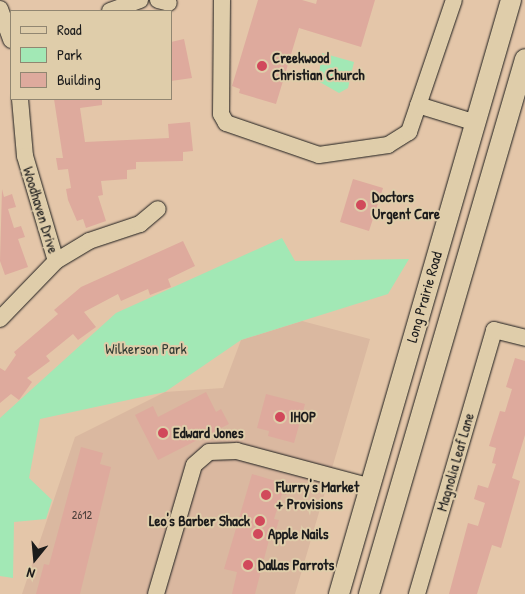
<!DOCTYPE html>
<style>
body{margin:0}
#map{position:relative;width:525px;height:594px;overflow:hidden;background:#e4c6a9;font-family:"Patrick Hand",sans-serif}
div>[style]{position:absolute}
.built>*{inset:0;background:#dab8a0}
.green>*{inset:0;background:#a2e8b5}
.building>*{inset:0;background:#deaa9d}
.roads{filter:drop-shadow(0 0 1px #1c1c1c) drop-shadow(0 0 1px #1c1c1c)}
.minor>*{height:16px;margin:-8px;padding:0 8px;transform-origin:8px;border-radius:8px;background:#dfcdaa}
.major>*{height:20px;margin:-10px;padding:0 10px;transform-origin:10px;border-radius:10px;background:#dfcdaa}
.dots>*{width:14px;height:14px;translate:-50% -50%;box-sizing:border-box;border:2px solid #dfcdaa;border-radius:50%}
span{translate:-50% -50%;white-space:nowrap;text-align:center;line-height:1.15;-webkit-text-stroke:4px #dfcdaa;paint-order:stroke}
.number-label{font-size:12px;color:#4c403c}
.number-label span{-webkit-text-stroke-width:0}
.poi-label{font-size:15px;color:#1c1c1c;font-weight:700}
.left{translate:0 -50%;text-align:left}
.right{translate:-100% -50%;text-align:right}
.street-label{font-size:15px;color:#1c1c1c}
.park-label{font-size:15px;color:#303b33}
.legend{position:absolute;left:10px;top:10px;width:162px;height:90px;box-sizing:border-box;background:#dfcdaa;border:1px solid #918671;margin:0;padding:6px 9px;list-style:none;font-size:15px;color:#1c1c1c}
.legend li{display:flex;align-items:center;gap:10px;height:25px}
.legend b{width:25px;border:1px solid #918671}
.north{position:absolute;left:10px;top:534px;width:50px;height:50px;-webkit-text-stroke:4px #dfcdaa;paint-order:stroke;rotate:197deg;font-size:14px;font-weight:700;line-height:20px;text-align:center;color:#1c1c1c}
.north::after{content:'';display:block;margin:auto;width:18px;height:22px;background:#1c1c1c;clip-path:polygon(50% 0,100% 100%,50% 72%,0 100%)}
</style>
<div id="map">
<div class="built">
<i style="clip-path:polygon(302px 321px,370px 339px,295px 594px,22px 594px,75px 437px,165px 392px,223px 388px,241px 340px)"></i>
</div>
<div class="green">
<i style="clip-path:polygon(322px 53px,354px 62px,348px 88px,339px 93px,318px 81px)"></i>
<i style="clip-path:polygon(282px 238px,295px 261px,409px 259px,388px 294px,241px 340px,165px 392px,40px 419px,29px 478px,52px 500px,46px 519px,14px 522px,13px 578px,0 576px,0 418px,116px 313px)"></i>
</div>
<div class="building">
<i style="clip-path:polygon(258px 0,302px 0,316px 4px,317px 0,375px 0,361px 47px,299px 28px,276px 104px,239px 93px,240px 89px,232px 86px)"></i>
<i style="clip-path:polygon(184px 39px,192px 78px,171px 81px,171px 42px)"></i>
<i style="clip-path:polygon(54px 99px,102px 99px,102px 105px,80px 108px,85px 142px,169px 138px,168px 124px,190px 122px,193px 151px,183px 152px,183px 161px,136px 162px,136px 169px,127px 170px,127px 179px,101px 181px,103px 195px,98px 196px,106px 221px,86px 228px,83px 219px,77px 221px,68px 200px,66px 189px,71px 188px,68px 169px,58px 170px,56px 158px,63px 158px)"></i>
<i style="clip-path:polygon(353px 179px,383px 188px,369px 231px,340px 222px)"></i>
<i style="clip-path:polygon(2px 189px,4px 197px,12px 194px,16px 207px,8px 209px,14px 228px,21px 226px,25px 237px,18px 239px,28px 267px,5px 275px,0 261px)"></i>
<i style="clip-path:polygon(183px 241px,195px 266px,168px 279px,171px 287px,150px 295px,148px 289px,121px 301px,118px 294px,84px 312px,96px 327px,78px 340px,73px 334px,46px 356px,50px 361px,27px 378px,32px 382px,19px 400px,11px 394px,0 403px,0 368px,5px 371px,16px 355px,14px 352px,58px 314px,54px 310px,81px 287px)"></i>
<i style="clip-path:polygon(515px 358px,525px 361px,525px 435px,512px 478px,520px 481px,501px 548px,492px 545px,477px 594px,449px 594px,468px 523px,478px 526px,485px 503px,474px 499px,478px 485px,488px 488px,496px 464px,492px 463px,496px 448px,489px 446px,500px 411px,505px 412px,512px 389px,506px 387px)"></i>
<i style="clip-path:polygon(206px 392px,216px 412px,221px 409px,229px 424px,158px 460px,135px 415px,153px 406px,158px 417px)"></i>
<i style="clip-path:polygon(266px 394px,305px 404px,294px 443px,268px 436px,269px 431px,257px 428px)"></i>
<i style="clip-path:polygon(81px 447px,103px 453px,100px 464px,111px 467px,80px 594px,36px 594px,44px 564px,49px 565px)"></i>
<i style="clip-path:polygon(252px 474px,289px 485px,286px 495px,282px 494px,274px 519px,279px 520px,275px 533px,271px 532px,255px 594px,232px 594px,237px 572px,224px 569px)"></i>
</div>
<div class="roads">
<div class="minor">
<i style="left:158px;top:0;width:11px;rotate:15deg"></i>
<i style="left:222px;top:0;width:114px;rotate:90.5deg"></i>
<i style="left:221px;top:114px;width:10px;rotate:61deg"></i>
<i style="left:226px;top:123px;width:98px;rotate:19deg"></i>
<i style="left:319px;top:155px;width:70px;rotate:-8.2deg"></i>
<i style="left:388px;top:145px;width:25px;rotate:-32deg"></i>
<i style="left:409px;top:132px;width:139px;rotate:-71.2deg"></i>
<i style="left:0;top:9px;width:33px;rotate:70deg"></i>
<i style="left:110px;top:11px;width:32px;rotate:-20deg"></i>
<i style="left:20px;top:99px;width:57px;rotate:85deg"></i>
<i style="left:25px;top:156px;width:109px;rotate:73.6deg"></i>
<i style="left:418px;top:105px;width:58px;rotate:17.2deg"></i>
<i style="left:0;top:319px;width:81px;rotate:-46deg"></i>
<i style="left:56px;top:261px;width:39px;rotate:-31deg"></i>
<i style="left:89px;top:241px;width:54px;rotate:-18.4deg"></i>
<i style="left:140px;top:224px;width:23px;rotate:-40deg"></i>
<i style="left:156px;top:594px;width:134px;rotate:-73.6deg"></i>
<i style="left:194px;top:465px;width:20px;rotate:-41deg"></i>
<i style="left:209px;top:452px;width:28px;rotate:-2deg"></i>
<i style="left:237px;top:451px;width:136px;rotate:15deg"></i>
<i style="left:417px;top:594px;width:275px;rotate:-73.7deg"></i>
<i style="left:494px;top:330px;width:32px;rotate:14deg"></i>
</div>
<div class="major">
<i style="left:339px;top:594px;width:618px;rotate:-73.85deg"></i>
<i style="left:369px;top:594px;width:557px;rotate:-73.74deg"></i>
</div>
</div>
<div class="dots">
<i style="left:262px;top:66px;background:#d1495b"></i>
<i style="left:361px;top:205px;background:#d1495b"></i>
<i style="left:280px;top:417px;background:#d1495b"></i>
<i style="left:163px;top:433px;background:#d1495b"></i>
<i style="left:266px;top:495px;background:#d1495b"></i>
<i style="left:260px;top:521px;background:#d1495b"></i>
<i style="left:258px;top:534px;background:#d1495b"></i>
<i style="left:248px;top:565px;background:#d1495b"></i>
</div>
<div class="number-label">
<span style="left:82px;top:515px">2612</span>
</div>
<div class="poi-label">
<span class="left" style="left:272px;top:66px">Creekwood<br>Christian Church</span>
<span class="left" style="left:372px;top:205px">Doctors<br>Urgent Care</span>
<span class="left" style="left:290px;top:417px">IHOP</span>
<span class="left" style="left:173px;top:433px">Edward Jones</span>
<span class="left" style="left:276px;top:495px">Flurry's Market<br>+ Provisions</span>
<span class="right" style="left:250px;top:521px">Leo's Barber Shack</span>
<span class="left" style="left:268px;top:534px">Apple Nails</span>
<span class="left" style="left:258px;top:565px">Dallas Parrots</span>
</div>
<div class="street-label">
<span style="left:41px;top:210px;rotate:73deg">Woodhaven Drive</span>
<span style="left:424px;top:297px;rotate:-74deg">Long Prairie Road</span>
<span style="left:455px;top:462px;rotate:-74deg">Magnolia Leaf Lane</span>
</div>
<div class="park-label">
<span style="left:146px;top:349px">Wilkerson Park</span>
</div>
<ul class="legend">
<li><b style="height:6px;background:#dfcdaa"></b>Road</li>
<li><b style="height:14px;background:#a2e8b5"></b>Park</li>
<li><b style="height:14px;background:#deaa9d"></b>Building</li>
</ul>
<div class="north">N</div>
</div>
